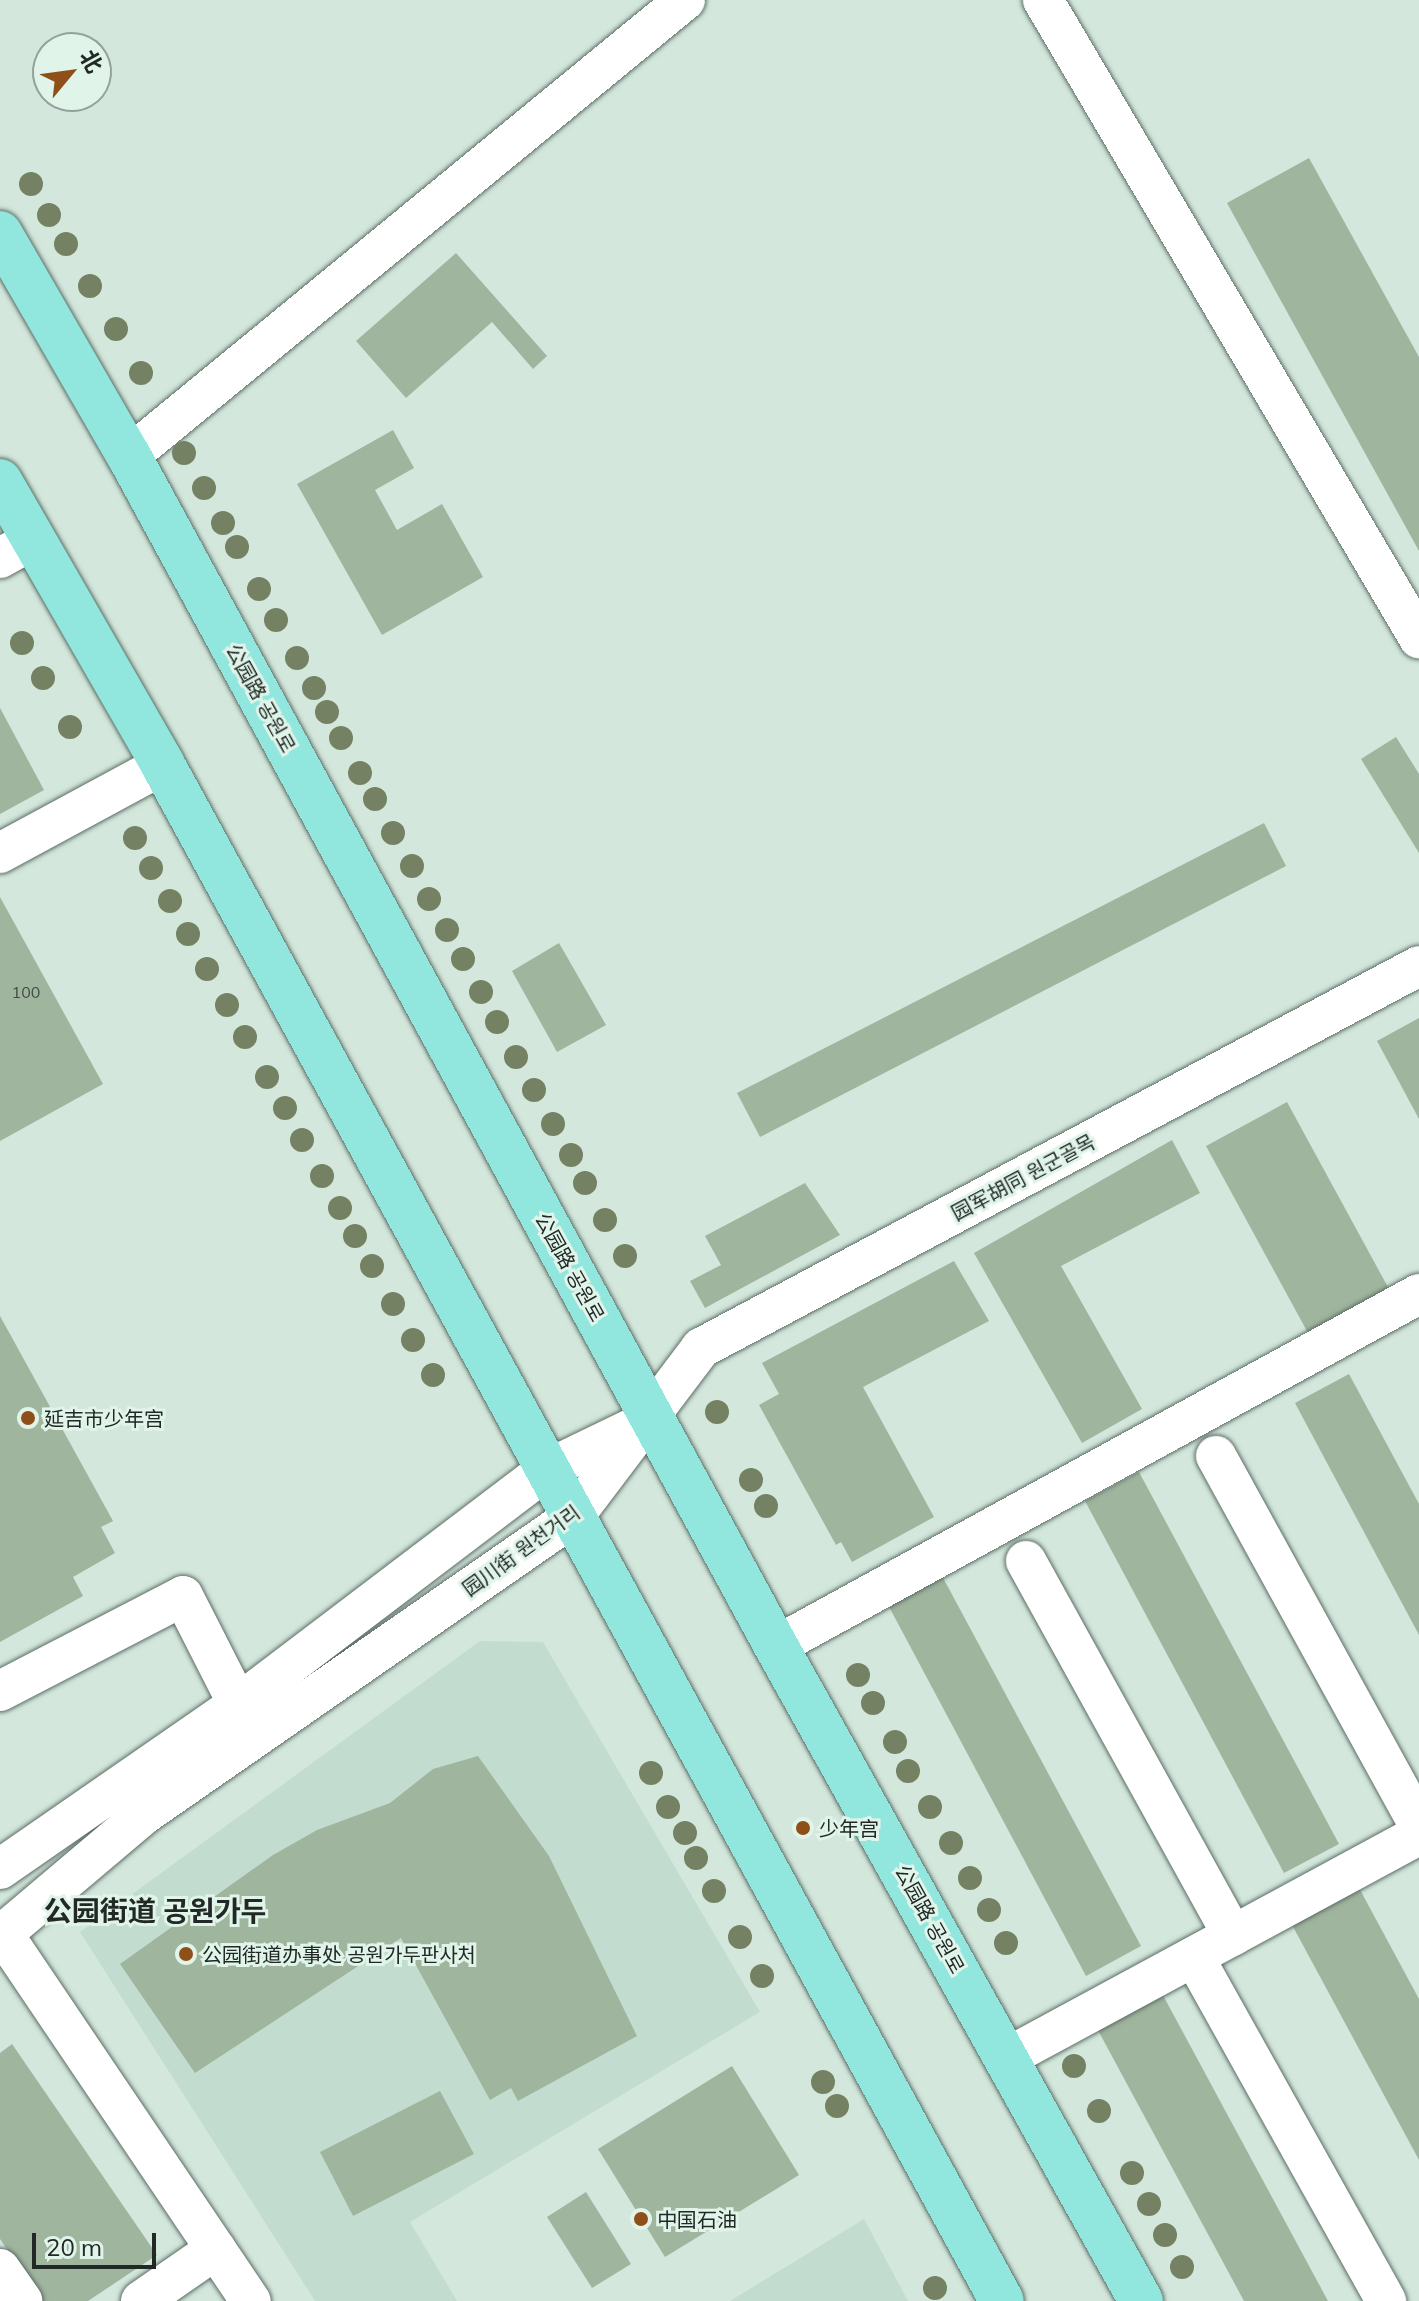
<!DOCTYPE html>
<meta charset="utf-8">
<style>
body{margin:0}
#map{position:relative;width:1419px;height:2301px;overflow:hidden;background:#d3e7dc;font-family:Mulish,"Noto Sans SC","Noto Sans KR",sans-serif}
div>[style]{position:absolute}
.built>*{inset:0;background:#c2ddcf}
.building>*{inset:0;background:#a0b59e}
.roads{filter:drop-shadow(0 0 2px #5c6d65) drop-shadow(0 0 2px #5c6d65)}
.minor>*{height:40px;margin:-20px;padding:0 20px;transform-origin:20px;border-radius:20px;background:#fff}
.major>*{height:44px;margin:-22px;padding:0 22px;transform-origin:22px;border-radius:22px;background:#91e6dd}
.trees>*{width:24px;height:24px;margin:-12px;border-radius:50%;background:#748263}
.dots>*{width:22px;height:22px;translate:-50% -50%;box-sizing:border-box;border:4px solid #e0f4ea;border-radius:50%}
span{translate:-50% -50%;white-space:nowrap;text-align:center;line-height:1.15;-webkit-text-stroke:6px #e0f4ea;paint-order:stroke}
.number-label{font-size:16px;color:#414b43}
.number-label span{-webkit-text-stroke-width:0}
.street-label{font-size:20px;color:#212825}
.poi-label{font-size:20px;color:#212825}
.left{translate:0 -50%;text-align:left}
.district-label{font-size:28px;color:#212825;font-weight:700}
.north{position:absolute;left:32px;top:32px;width:80px;height:80px;box-sizing:border-box;background:#e0f4ea;border:2px solid #94a29b;border-radius:50%;rotate:61deg;font-size:22px;font-weight:700;line-height:32px;text-align:center;color:#212825}
.north::after{content:'';display:block;margin:auto;width:28px;height:36px;background:#8f4f19;clip-path:polygon(50% 0,100% 100%,50% 72%,0 100%)}
.scale{position:absolute;left:32px;top:2233px;width:124px;height:36px;box-sizing:border-box;border:4px solid #212825;border-top:0;padding-left:10px;font-size:24px;line-height:28px;white-space:nowrap;color:#212825;-webkit-text-stroke:6px #e0f4ea;paint-order:stroke}
</style>
<div id="map">
<div class="built">
<i style="clip-path:polygon(480px 1641px,543px 1642px,760px 2012px,410px 2222px,457px 2301px,315px 2301px,80px 1932px)"></i>
<i style="clip-path:polygon(864px 2219px,908px 2301px,730px 2301px)"></i>
</div>
<div class="building">
<i style="clip-path:polygon(1309px 158px,1419px 357px,1419px 551px,1227px 203px)"></i>
<i style="clip-path:polygon(456px 253px,547px 356px,533px 369px,492px 322px,406px 398px,356px 341px)"></i>
<i style="clip-path:polygon(393px 430px,414px 468px,375px 490px,397px 530px,442px 504px,483px 577px,382px 635px,297px 484px)"></i>
<i style="clip-path:polygon(0 708px,44px 790px,0 814px)"></i>
<i style="clip-path:polygon(1396px 737px,1419px 774px,1419px 853px,1361px 759px)"></i>
<i style="clip-path:polygon(1264px 823px,1286px 866px,760px 1137px,737px 1093px)"></i>
<i style="clip-path:polygon(0 897px,103px 1084px,0 1141px)"></i>
<i style="clip-path:polygon(559px 943px,606px 1025px,557px 1052px,512px 971px)"></i>
<i style="clip-path:polygon(1419px 1018px,1419px 1119px,1377px 1041px)"></i>
<i style="clip-path:polygon(1287px 1102px,1389px 1289px,1308px 1333px,1206px 1146px)"></i>
<i style="clip-path:polygon(1172px 1140px,1200px 1193px,1061px 1266px,1142px 1409px,1082px 1443px,974px 1253px)"></i>
<i style="clip-path:polygon(805px 1183px,840px 1235px,705px 1308px,690px 1281px,721px 1265px,705px 1236px)"></i>
<i style="clip-path:polygon(954px 1261px,989px 1321px,863px 1387px,934px 1517px,852px 1562px,841px 1542px,836px 1545px,759px 1405px,779px 1394px,762px 1363px)"></i>
<i style="clip-path:polygon(0 1316px,113px 1521px,101px 1527px,115px 1553px,73px 1577px,83px 1596px,0 1642px)"></i>
<i style="clip-path:polygon(1349px 1374px,1419px 1504px,1419px 1635px,1295px 1403px)"></i>
<i style="clip-path:polygon(1139px 1472px,1339px 1844px,1284px 1873px,1085px 1501px)"></i>
<i style="clip-path:polygon(941px 1574px,1141px 1946px,1086px 1976px,887px 1603px)"></i>
<i style="clip-path:polygon(478px 1756px,549px 1856px,637px 2036px,518px 2101px,511px 2088px,490px 2100px,401px 1938px,195px 2073px,120px 1964px,273px 1855px,317px 1830px,390px 1803px,433px 1769px)"></i>
<i style="clip-path:polygon(1358px 1886px,1419px 1999px,1419px 2160px,1291px 1923px)"></i>
<i style="clip-path:polygon(1158px 1986px,1328px 2301px,1244px 2301px,1093px 2021px)"></i>
<i style="clip-path:polygon(12px 2044px,157px 2255px,88px 2301px,42px 2301px,0 2239px,0 2053px)"></i>
<i style="clip-path:polygon(732px 2066px,799px 2175px,665px 2257px,598px 2149px)"></i>
<i style="clip-path:polygon(440px 2091px,474px 2154px,353px 2216px,320px 2152px)"></i>
<i style="clip-path:polygon(586px 2192px,631px 2264px,592px 2288px,547px 2217px)"></i>
</div>
<div class="roads">
<div class="minor">
<i style="left:1043px;top:0;width:741px;rotate:59.49deg"></i>
<i style="left:129px;top:456px;width:719px;rotate:-39.36deg"></i>
<i style="left:0;top:558px;width:38px;rotate:-29deg"></i>
<i style="left:0;top:853px;width:185px;rotate:-28.4deg"></i>
<i style="left:1216px;top:1456px;width:421px;rotate:61.2deg"></i>
<i style="left:1026px;top:1561px;width:428px;rotate:61.1deg"></i>
<i style="left:776px;top:1646px;width:733px;rotate:-28.7deg"></i>
<i style="left:0;top:1691px;width:206px;rotate:-27.4deg"></i>
<i style="left:183px;top:1596px;width:121px;rotate:63deg"></i>
<i style="left:0;top:1869px;width:290px;rotate:-34.7deg"></i>
<i style="left:238px;top:1704px;width:389px;rotate:-37.2deg"></i>
<i style="left:548px;top:1469px;width:106px;rotate:-25.8deg"></i>
<i style="left:3px;top:1934px;width:443px;rotate:56deg"></i>
<i style="left:0;top:1936px;width:187px;rotate:-40.2deg"></i>
<i style="left:143px;top:1815px;width:525px;rotate:-34.75deg"></i>
<i style="left:574px;top:1516px;width:211px;rotate:-52.9deg"></i>
<i style="left:701px;top:1348px;width:813px;rotate:-28.01deg"></i>
<i style="left:1194px;top:1957px;width:394px;rotate:60.8deg"></i>
<i style="left:1008px;top:2057px;width:467px;rotate:-28.4deg"></i>
<i style="left:0;top:2269px;width:39px;rotate:55deg"></i>
<i style="left:141px;top:2301px;width:91px;rotate:-34.7deg"></i>
</div>
<div class="major">
<i style="left:0;top:233px;width:258px;rotate:60deg"></i>
<i style="left:129px;top:456px;width:1355px;rotate:61.47deg"></i>
<i style="left:776px;top:1646px;width:750px;rotate:60.87deg"></i>
<i style="left:0;top:481px;width:327px;rotate:60.1deg"></i>
<i style="left:163px;top:765px;width:1750px;rotate:61.36deg"></i>
</div>
</div>
<div class="trees">
<i style="left:31px;top:184px"></i>
<i style="left:49px;top:215px"></i>
<i style="left:66px;top:244px"></i>
<i style="left:90px;top:286px"></i>
<i style="left:116px;top:329px"></i>
<i style="left:141px;top:373px"></i>
<i style="left:184px;top:453px"></i>
<i style="left:204px;top:488px"></i>
<i style="left:223px;top:523px"></i>
<i style="left:237px;top:547px"></i>
<i style="left:259px;top:589px"></i>
<i style="left:276px;top:620px"></i>
<i style="left:22px;top:643px"></i>
<i style="left:297px;top:658px"></i>
<i style="left:43px;top:678px"></i>
<i style="left:314px;top:688px"></i>
<i style="left:327px;top:712px"></i>
<i style="left:70px;top:727px"></i>
<i style="left:341px;top:738px"></i>
<i style="left:360px;top:773px"></i>
<i style="left:375px;top:799px"></i>
<i style="left:393px;top:833px"></i>
<i style="left:135px;top:838px"></i>
<i style="left:412px;top:866px"></i>
<i style="left:151px;top:868px"></i>
<i style="left:429px;top:899px"></i>
<i style="left:170px;top:901px"></i>
<i style="left:447px;top:930px"></i>
<i style="left:188px;top:934px"></i>
<i style="left:463px;top:959px"></i>
<i style="left:207px;top:969px"></i>
<i style="left:481px;top:992px"></i>
<i style="left:227px;top:1005px"></i>
<i style="left:497px;top:1022px"></i>
<i style="left:245px;top:1037px"></i>
<i style="left:516px;top:1057px"></i>
<i style="left:267px;top:1077px"></i>
<i style="left:534px;top:1090px"></i>
<i style="left:285px;top:1108px"></i>
<i style="left:553px;top:1124px"></i>
<i style="left:302px;top:1140px"></i>
<i style="left:571px;top:1155px"></i>
<i style="left:322px;top:1176px"></i>
<i style="left:585px;top:1183px"></i>
<i style="left:340px;top:1208px"></i>
<i style="left:605px;top:1220px"></i>
<i style="left:355px;top:1236px"></i>
<i style="left:625px;top:1256px"></i>
<i style="left:372px;top:1266px"></i>
<i style="left:393px;top:1304px"></i>
<i style="left:413px;top:1340px"></i>
<i style="left:433px;top:1375px"></i>
<i style="left:717px;top:1412px"></i>
<i style="left:751px;top:1480px"></i>
<i style="left:766px;top:1506px"></i>
<i style="left:858px;top:1675px"></i>
<i style="left:873px;top:1703px"></i>
<i style="left:895px;top:1742px"></i>
<i style="left:908px;top:1771px"></i>
<i style="left:651px;top:1773px"></i>
<i style="left:668px;top:1807px"></i>
<i style="left:930px;top:1807px"></i>
<i style="left:685px;top:1833px"></i>
<i style="left:951px;top:1843px"></i>
<i style="left:696px;top:1858px"></i>
<i style="left:970px;top:1878px"></i>
<i style="left:714px;top:1891px"></i>
<i style="left:989px;top:1910px"></i>
<i style="left:740px;top:1937px"></i>
<i style="left:1006px;top:1943px"></i>
<i style="left:762px;top:1976px"></i>
<i style="left:1074px;top:2066px"></i>
<i style="left:823px;top:2082px"></i>
<i style="left:837px;top:2106px"></i>
<i style="left:1099px;top:2111px"></i>
<i style="left:1132px;top:2173px"></i>
<i style="left:1149px;top:2204px"></i>
<i style="left:1165px;top:2235px"></i>
<i style="left:1182px;top:2267px"></i>
<i style="left:935px;top:2288px"></i>
</div>
<div class="dots">
<i style="left:28px;top:1418px;background:#8f4f19"></i>
<i style="left:803px;top:1828px;background:#8f4f19"></i>
<i style="left:186px;top:1954px;background:#8f4f19"></i>
<i style="left:641px;top:2219px;background:#8f4f19"></i>
</div>
<div class="number-label">
<span style="left:26px;top:992px">100</span>
</div>
<div class="street-label">
<span style="left:261px;top:698px;rotate:61deg">公园路 공원로</span>
<span style="left:1023px;top:1177px;rotate:-28deg">园军胡同 원군골목</span>
<span style="left:570px;top:1267px;rotate:61deg">公园路 공원로</span>
<span style="left:521px;top:1550px;rotate:-36deg">园川街 원천거리</span>
<span style="left:930px;top:1919px;rotate:61deg">公园路 공원로</span>
</div>
<div class="poi-label">
<span class="left" style="left:44px;top:1418px">延吉市少年宫</span>
<span class="left" style="left:819px;top:1828px">少年宫</span>
<span class="left" style="left:202px;top:1954px">公园街道办事处 공원가두판사처</span>
<span class="left" style="left:657px;top:2219px">中国石油</span>
</div>
<div class="district-label">
<span style="left:155px;top:1911px">公园街道 공원가두</span>
</div>
<div class="north">北</div>
<div class="scale">20 m</div>
</div>
